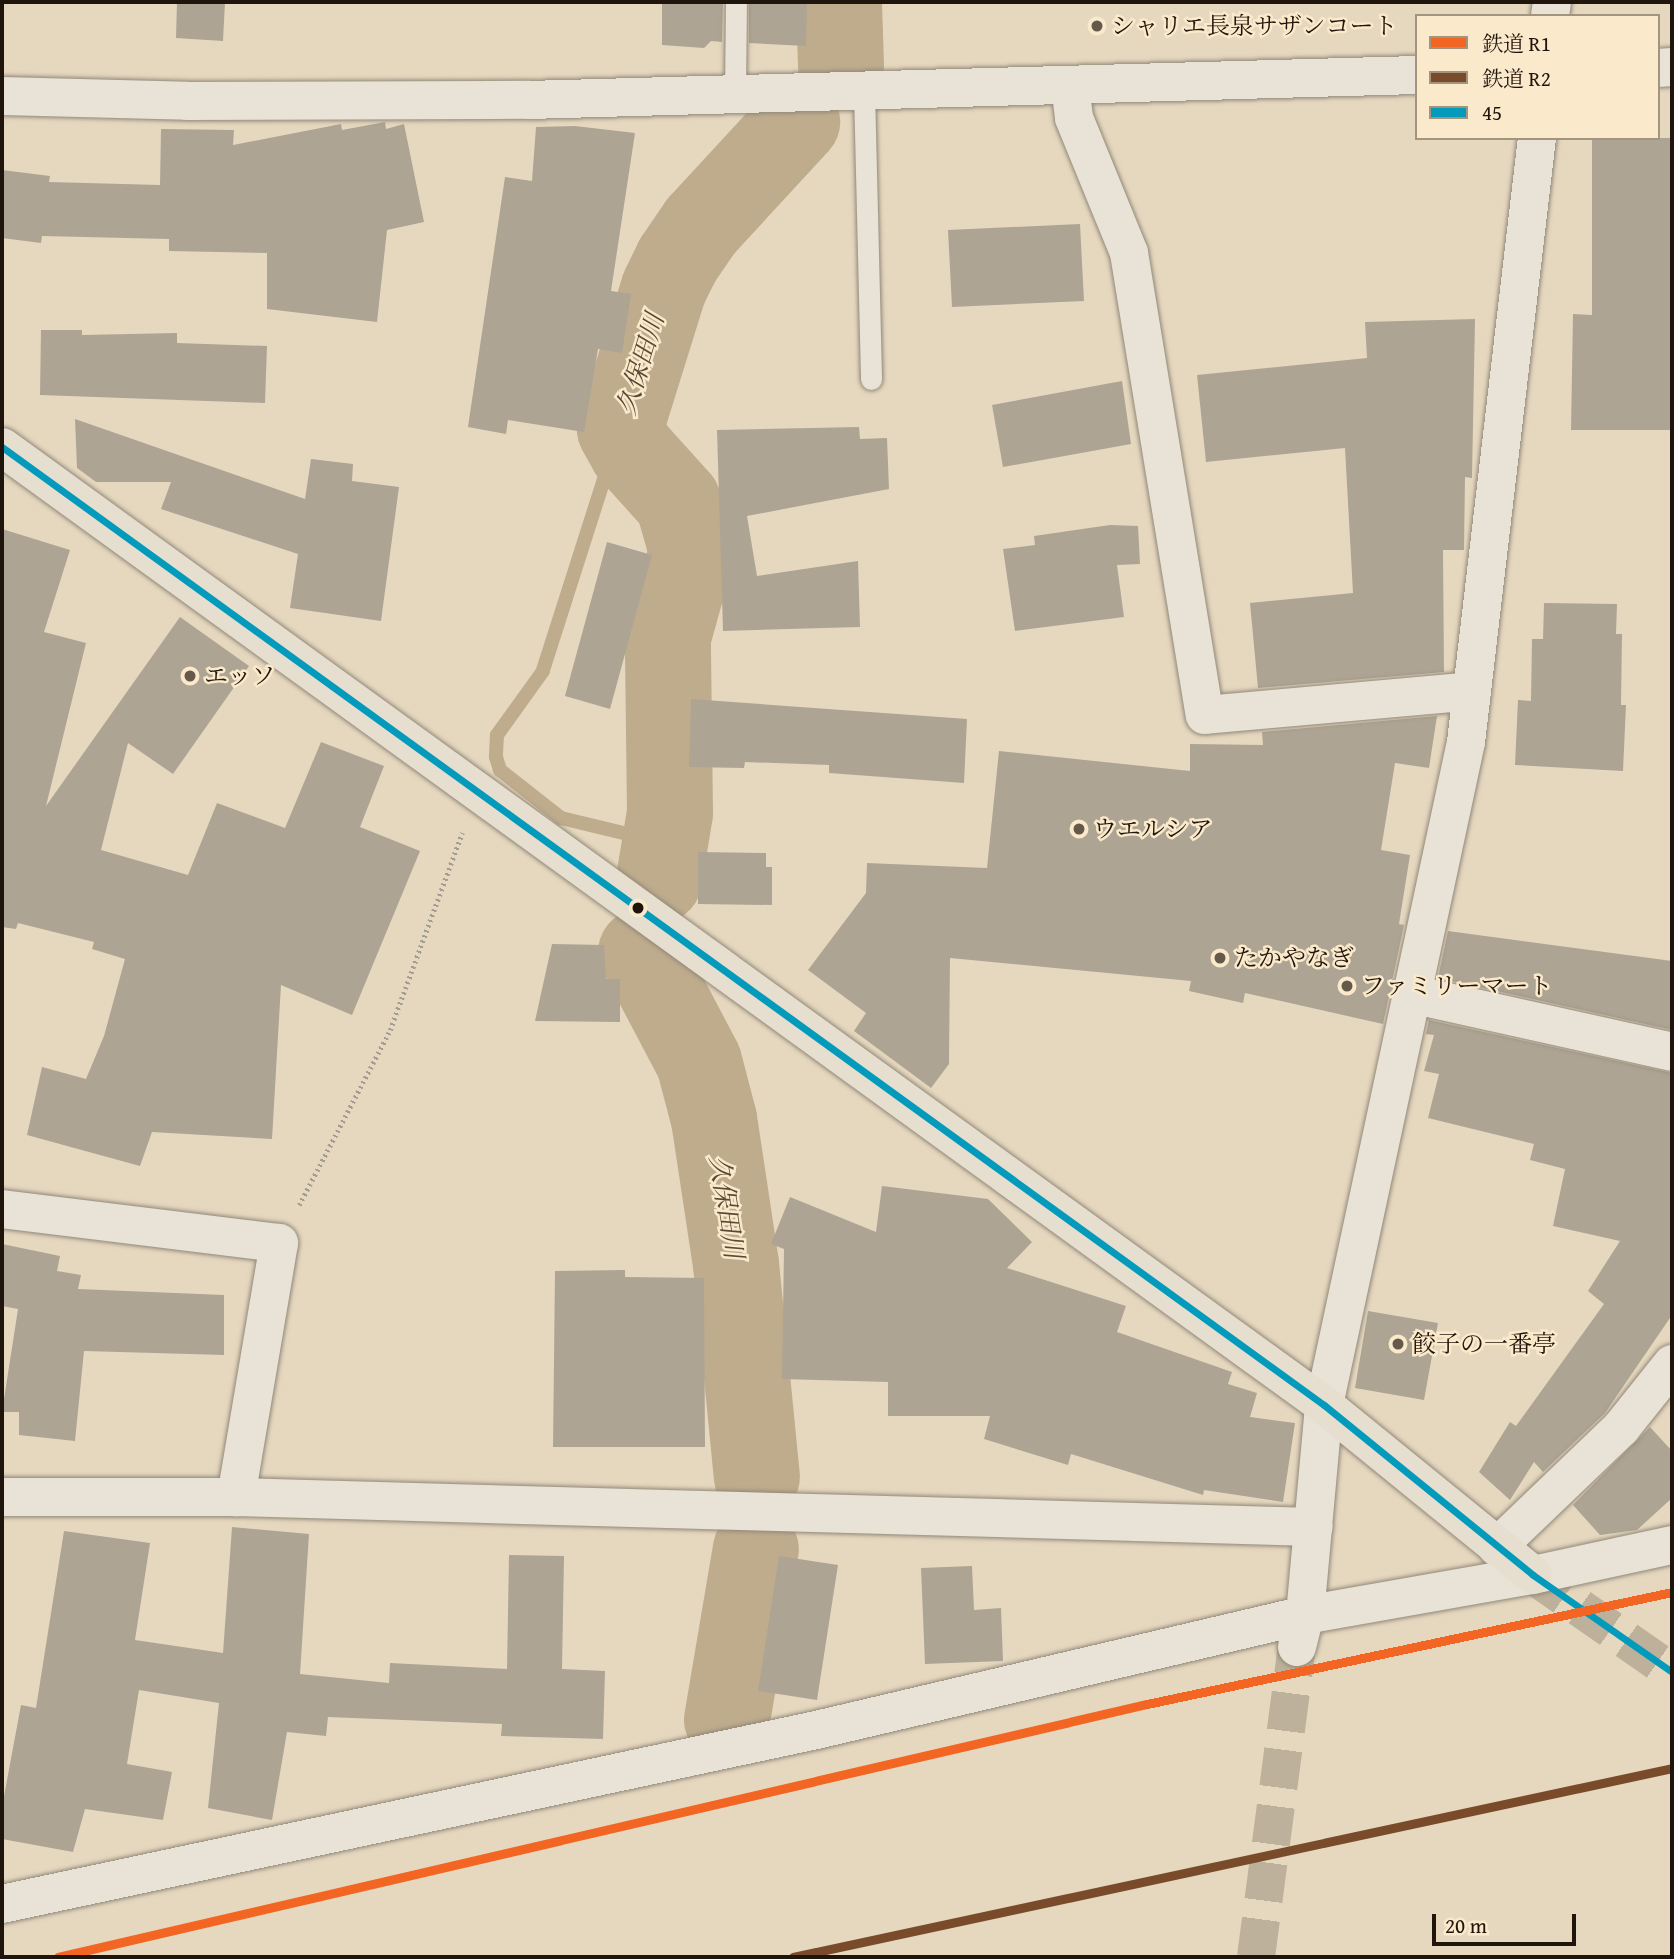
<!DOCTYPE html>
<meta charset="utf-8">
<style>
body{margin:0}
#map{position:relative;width:1674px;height:1959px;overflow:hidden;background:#e6d8bf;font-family:"Gentium Book Plus","Noto Serif JP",serif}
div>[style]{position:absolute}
.stream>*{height:14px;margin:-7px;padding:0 7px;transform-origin:7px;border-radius:7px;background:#bfac8d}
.river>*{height:86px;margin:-43px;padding:0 43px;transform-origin:43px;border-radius:43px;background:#bfac8d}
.building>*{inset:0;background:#aea494}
.street-tunnel>*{height:38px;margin-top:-19px;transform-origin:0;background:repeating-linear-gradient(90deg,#beb19b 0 38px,transparent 0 57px)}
.primary-tunnel>*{height:38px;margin-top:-19px;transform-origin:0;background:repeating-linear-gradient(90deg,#beb19b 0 38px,transparent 0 57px)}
.path>*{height:4.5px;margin-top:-2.25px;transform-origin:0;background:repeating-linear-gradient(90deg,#a39c92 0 2px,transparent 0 5.5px)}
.roads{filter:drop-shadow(0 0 2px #918879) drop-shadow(0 0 2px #918879)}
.lane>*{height:21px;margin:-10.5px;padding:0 10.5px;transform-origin:10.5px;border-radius:10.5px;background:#e9e2d6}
.street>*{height:38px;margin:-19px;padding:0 19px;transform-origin:19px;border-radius:19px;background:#e9e2d6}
.primary>*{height:38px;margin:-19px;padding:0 19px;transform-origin:19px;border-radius:19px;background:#e6decf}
.bus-1>*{height:7px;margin:-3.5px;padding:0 3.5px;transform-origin:3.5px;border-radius:3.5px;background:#039abb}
.rail-1>*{height:9px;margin:-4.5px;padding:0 4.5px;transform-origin:4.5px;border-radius:4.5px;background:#f26522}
.rail-2>*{height:9px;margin:-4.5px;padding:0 4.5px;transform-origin:4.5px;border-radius:4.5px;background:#7a4b2a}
.dots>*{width:19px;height:19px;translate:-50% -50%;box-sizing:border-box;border:4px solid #fae9ca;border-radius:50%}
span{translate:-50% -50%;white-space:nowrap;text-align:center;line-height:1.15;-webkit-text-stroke:5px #fae9ca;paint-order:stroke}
.poi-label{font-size:24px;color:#20150c}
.left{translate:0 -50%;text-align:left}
.water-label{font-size:26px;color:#594a37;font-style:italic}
.frame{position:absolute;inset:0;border:4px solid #20150c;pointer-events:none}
.legend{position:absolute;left:1415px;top:14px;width:245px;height:126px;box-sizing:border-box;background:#fae9ca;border:2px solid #a3947e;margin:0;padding:9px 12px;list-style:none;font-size:21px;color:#20150c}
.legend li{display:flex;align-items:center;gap:14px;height:35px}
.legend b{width:35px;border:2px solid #a3947e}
.scale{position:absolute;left:1432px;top:1914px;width:144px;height:32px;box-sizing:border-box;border:4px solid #20150c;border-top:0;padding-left:9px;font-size:21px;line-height:24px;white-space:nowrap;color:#20150c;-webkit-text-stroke:5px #fae9ca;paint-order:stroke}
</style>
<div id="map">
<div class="stream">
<i style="left:620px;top:429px;width:254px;rotate:107.7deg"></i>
<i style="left:543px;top:671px;width:79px;rotate:125.7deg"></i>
<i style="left:497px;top:735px;width:22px;rotate:93deg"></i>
<i style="left:496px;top:757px;width:14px;rotate:73deg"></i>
<i style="left:500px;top:770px;width:78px;rotate:38.2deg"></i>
<i style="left:561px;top:818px;width:107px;rotate:13.5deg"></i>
</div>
<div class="river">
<i style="left:839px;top:2px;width:64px;rotate:88.2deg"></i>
<i style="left:659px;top:880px;width:68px;rotate:-80.7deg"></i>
<i style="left:670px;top:813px;width:176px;rotate:-90.7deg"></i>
<i style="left:668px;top:637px;width:89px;rotate:-74.4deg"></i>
<i style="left:692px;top:551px;width:51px;rotate:-105.9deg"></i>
<i style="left:678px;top:502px;width:69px;rotate:-132deg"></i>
<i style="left:632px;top:451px;width:25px;rotate:-119deg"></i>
<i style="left:620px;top:429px;width:148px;rotate:-72.7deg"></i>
<i style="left:664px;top:288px;width:30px;rotate:-64deg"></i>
<i style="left:677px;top:261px;width:42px;rotate:-55.6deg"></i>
<i style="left:701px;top:226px;width:142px;rotate:-47.3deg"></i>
<i style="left:641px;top:952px;width:124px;rotate:62.2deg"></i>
<i style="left:699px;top:1062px;width:59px;rotate:75.3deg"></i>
<i style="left:714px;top:1119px;width:147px;rotate:81.4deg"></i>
<i style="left:736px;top:1264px;width:214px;rotate:84.4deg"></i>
<i style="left:727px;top:1720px;width:173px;rotate:-80.4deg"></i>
</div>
<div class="building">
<i style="clip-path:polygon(177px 2px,225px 2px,223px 41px,176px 38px)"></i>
<i style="clip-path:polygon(662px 2px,723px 2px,722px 42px,711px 41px,704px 48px,662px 45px)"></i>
<i style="clip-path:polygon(749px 2px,807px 2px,806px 46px,749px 43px)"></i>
<i style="clip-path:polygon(385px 122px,386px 129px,404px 124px,424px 222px,387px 230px,377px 322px,267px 309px,267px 253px,169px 251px,169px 239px,42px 236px,41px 243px,2px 238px,2px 170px,50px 176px,49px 182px,160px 185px,161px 129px,234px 130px,233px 145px,341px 124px,342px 130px)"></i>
<i style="clip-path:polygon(575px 126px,635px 133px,611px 291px,631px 294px,622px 353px,598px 349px,584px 432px,508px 420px,506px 434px,468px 427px,505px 177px,532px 181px,536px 127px)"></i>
<i style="clip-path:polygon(1592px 138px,1672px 138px,1672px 430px,1571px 430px,1573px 314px,1592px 315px)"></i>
<i style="clip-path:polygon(1080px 224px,1084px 301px,952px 307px,948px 230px)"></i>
<i style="clip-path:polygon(1475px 319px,1472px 478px,1465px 477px,1464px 550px,1443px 550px,1444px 672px,1258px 688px,1250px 603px,1353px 593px,1345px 448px,1206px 462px,1197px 375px,1367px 358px,1365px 322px)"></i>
<i style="clip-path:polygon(41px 330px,82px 330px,82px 335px,177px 333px,177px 343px,267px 346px,265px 403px,40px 395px)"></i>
<i style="clip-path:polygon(1122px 381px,1131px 444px,1003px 467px,992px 405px)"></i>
<i style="clip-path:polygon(75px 419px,305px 499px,311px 459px,353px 464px,352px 481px,399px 487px,381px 621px,290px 608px,298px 554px,161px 509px,171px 482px,96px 482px,77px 468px)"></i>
<i style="clip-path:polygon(859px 427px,860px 439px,887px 438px,889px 489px,747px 516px,757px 576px,858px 561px,860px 627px,723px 631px,717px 430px)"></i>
<i style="clip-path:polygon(1110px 525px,1138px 526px,1140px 564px,1117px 565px,1124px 617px,1015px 631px,1003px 549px,1035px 545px,1034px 536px)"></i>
<i style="clip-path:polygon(2px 529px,70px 550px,44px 632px,86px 643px,46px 806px,180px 617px,249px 666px,173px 774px,128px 743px,101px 850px,188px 875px,217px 803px,285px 828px,321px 742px,384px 766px,360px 827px,420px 851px,352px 1015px,281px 985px,272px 1139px,152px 1132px,140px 1166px,27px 1135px,42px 1067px,86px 1079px,104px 1036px,125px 959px,92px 949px,94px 942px,18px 923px,16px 929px,2px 927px)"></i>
<i style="clip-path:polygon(607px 542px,652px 555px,610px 709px,565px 696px)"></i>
<i style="clip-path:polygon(1544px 603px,1617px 604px,1616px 634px,1622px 634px,1621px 705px,1626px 705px,1623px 771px,1515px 765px,1518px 700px,1531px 701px,1532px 639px,1543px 639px)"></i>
<i style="clip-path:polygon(691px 699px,967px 719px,964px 783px,829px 773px,829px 765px,745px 762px,744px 768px,689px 767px)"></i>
<i style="clip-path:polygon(1437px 716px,1429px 768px,1395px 763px,1381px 850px,1410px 855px,1399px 924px,1404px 925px,1383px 1024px,1245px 993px,1243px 1003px,1189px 991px,1191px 981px,950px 958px,949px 1064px,931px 1088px,854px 1031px,866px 1013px,808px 970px,866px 893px,867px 863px,987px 868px,999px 751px,1190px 771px,1190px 744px,1263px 745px,1262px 732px)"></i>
<i style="clip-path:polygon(698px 852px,766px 853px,766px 867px,772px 867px,772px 905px,698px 904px)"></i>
<i style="clip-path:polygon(1448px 931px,1672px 961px,1672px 1030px,1438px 978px)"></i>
<i style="clip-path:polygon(552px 944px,604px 945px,606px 979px,620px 979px,620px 1022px,535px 1021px)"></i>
<i style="clip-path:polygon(1429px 1020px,1672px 1073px,1672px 1315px,1605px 1413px,1543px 1472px,1534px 1462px,1510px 1500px,1479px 1472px,1510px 1422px,1516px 1426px,1604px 1304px,1588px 1291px,1620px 1241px,1553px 1226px,1565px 1169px,1530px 1160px,1534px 1144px,1428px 1118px,1439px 1074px,1424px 1071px,1434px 1035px,1426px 1034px)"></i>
<i style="clip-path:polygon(882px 1186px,988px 1199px,1032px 1242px,1007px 1268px,1126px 1306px,1117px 1332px,1232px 1372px,1228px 1384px,1257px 1393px,1250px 1417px,1295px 1423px,1283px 1502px,1204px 1490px,1203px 1495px,1071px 1454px,1068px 1465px,984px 1439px,990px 1416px,888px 1416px,888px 1382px,782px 1379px,784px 1249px,771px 1244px,790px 1197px,876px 1232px)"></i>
<i style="clip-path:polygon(2px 1244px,60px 1256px,57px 1271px,81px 1275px,78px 1289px,224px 1295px,224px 1355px,84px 1351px,75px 1441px,19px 1435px,19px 1412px,2px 1412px,18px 1309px,2px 1306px)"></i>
<i style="clip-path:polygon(625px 1270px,625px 1277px,704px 1278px,705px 1447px,553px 1447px,555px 1271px)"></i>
<i style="clip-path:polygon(1368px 1311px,1438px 1323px,1424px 1400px,1355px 1388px)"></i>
<i style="clip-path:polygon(1650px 1427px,1672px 1451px,1672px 1498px,1637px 1530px,1600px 1535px,1573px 1505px)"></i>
<i style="clip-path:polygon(232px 1527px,309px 1534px,300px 1674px,389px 1683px,390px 1663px,507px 1669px,509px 1555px,564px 1556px,562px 1669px,605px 1671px,603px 1739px,501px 1736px,502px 1724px,328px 1717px,326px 1736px,287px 1732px,272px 1820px,208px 1808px,219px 1703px,139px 1690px,127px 1764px,172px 1772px,163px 1820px,85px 1809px,73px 1852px,2px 1839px,2px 1807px,21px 1705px,36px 1708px,64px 1531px,150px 1543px,135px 1640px,223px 1653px)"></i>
<i style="clip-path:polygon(779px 1556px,838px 1565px,817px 1700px,758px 1691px)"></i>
<i style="clip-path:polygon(972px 1566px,974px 1610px,1001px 1608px,1003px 1661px,925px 1664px,921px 1568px)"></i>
</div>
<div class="street-tunnel">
<i style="left:1256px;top:1957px;width:313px;rotate:-82.5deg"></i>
</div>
<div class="primary-tunnel">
<i style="left:1533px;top:1575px;width:169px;rotate:34.9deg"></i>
</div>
<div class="path">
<i style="left:299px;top:1205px;width:197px;rotate:-62.5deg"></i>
<i style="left:390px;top:1030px;width:210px;rotate:-69.9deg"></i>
</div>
<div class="roads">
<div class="lane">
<i style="left:864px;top:90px;width:289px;rotate:88.6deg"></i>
<i style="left:735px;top:94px;width:92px;rotate:-89.4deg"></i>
</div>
<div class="street">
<i style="left:1550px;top:16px;width:14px;rotate:-82deg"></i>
<i style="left:1658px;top:68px;width:14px;rotate:-4deg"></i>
<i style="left:1070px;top:85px;width:33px;rotate:83deg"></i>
<i style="left:1074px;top:118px;width:146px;rotate:67.8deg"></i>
<i style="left:1129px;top:253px;width:468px;rotate:80.7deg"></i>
<i style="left:1205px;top:715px;width:268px;rotate:-5.1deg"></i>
<i style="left:2px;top:96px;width:185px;rotate:1.5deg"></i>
<i style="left:187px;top:101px;width:341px;rotate:-0.2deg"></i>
<i style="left:528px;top:100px;width:889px;rotate:-1.61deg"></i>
<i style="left:1411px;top:994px;width:267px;rotate:12.5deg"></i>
<i style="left:2px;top:1209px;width:279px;rotate:7deg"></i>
<i style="left:279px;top:1243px;width:258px;rotate:99.6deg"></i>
<i style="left:2px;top:1497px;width:234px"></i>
<i style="left:236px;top:1497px;width:1078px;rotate:1.59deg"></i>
<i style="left:1497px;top:1547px;width:172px;rotate:-43.8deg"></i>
<i style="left:1621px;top:1428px;width:82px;rotate:-51.4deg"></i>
<i style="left:1297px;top:1647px;width:33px;rotate:-76deg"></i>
<i style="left:1305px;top:1615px;width:211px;rotate:-84.8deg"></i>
<i style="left:1324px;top:1405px;width:678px;rotate:-77.91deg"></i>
<i style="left:1466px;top:742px;width:608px;rotate:-83.3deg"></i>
<i style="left:2px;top:1904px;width:828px;rotate:-12.06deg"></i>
<i style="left:812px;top:1731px;width:506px;rotate:-13.24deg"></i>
<i style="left:1305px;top:1615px;width:231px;rotate:-10deg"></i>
<i style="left:1533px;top:1575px;width:142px;rotate:-12.2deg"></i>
</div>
<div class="primary">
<i style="left:2px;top:447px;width:1633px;rotate:35.93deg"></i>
<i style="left:1324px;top:1405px;width:269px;rotate:39.1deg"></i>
</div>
</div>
<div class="bus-1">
<i style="left:2px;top:447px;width:1633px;rotate:35.93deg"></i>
<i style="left:1324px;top:1405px;width:269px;rotate:39.1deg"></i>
<i style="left:1533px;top:1575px;width:169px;rotate:34.9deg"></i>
</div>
<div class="rail-1">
<i style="left:58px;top:1957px;width:1118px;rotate:-13.08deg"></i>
<i style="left:1147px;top:1704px;width:537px;rotate:-12.04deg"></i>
</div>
<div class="rail-2">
<i style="left:793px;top:1957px;width:899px;rotate:-12.13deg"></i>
</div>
<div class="dots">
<i style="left:1097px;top:26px;background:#65594b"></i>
<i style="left:190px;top:676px;background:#65594b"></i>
<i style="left:1079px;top:829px;background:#65594b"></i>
<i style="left:638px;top:908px;background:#20150c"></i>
<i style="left:1220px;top:958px;background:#65594b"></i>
<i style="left:1347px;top:986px;background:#65594b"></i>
<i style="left:1398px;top:1344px;background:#65594b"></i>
</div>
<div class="poi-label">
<span class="left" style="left:1111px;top:26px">シャリエ長泉サザンコート</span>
<span class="left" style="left:204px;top:676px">エッソ</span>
<span class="left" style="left:1093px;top:829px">ウエルシア</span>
<span class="left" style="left:1234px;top:958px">たかやなぎ</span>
<span class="left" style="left:1361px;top:986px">ファミリーマート</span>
<span class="left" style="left:1412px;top:1344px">餃子の一番亭</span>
</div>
<div class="water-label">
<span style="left:640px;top:364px;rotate:-73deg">久保田川</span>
<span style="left:727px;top:1207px;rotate:81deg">久保田川</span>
</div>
<div class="frame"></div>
<ul class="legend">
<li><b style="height:9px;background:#f26522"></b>鉄道 R1</li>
<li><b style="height:9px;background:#7a4b2a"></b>鉄道 R2</li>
<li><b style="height:9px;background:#039abb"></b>45</li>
</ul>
<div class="scale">20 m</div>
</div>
